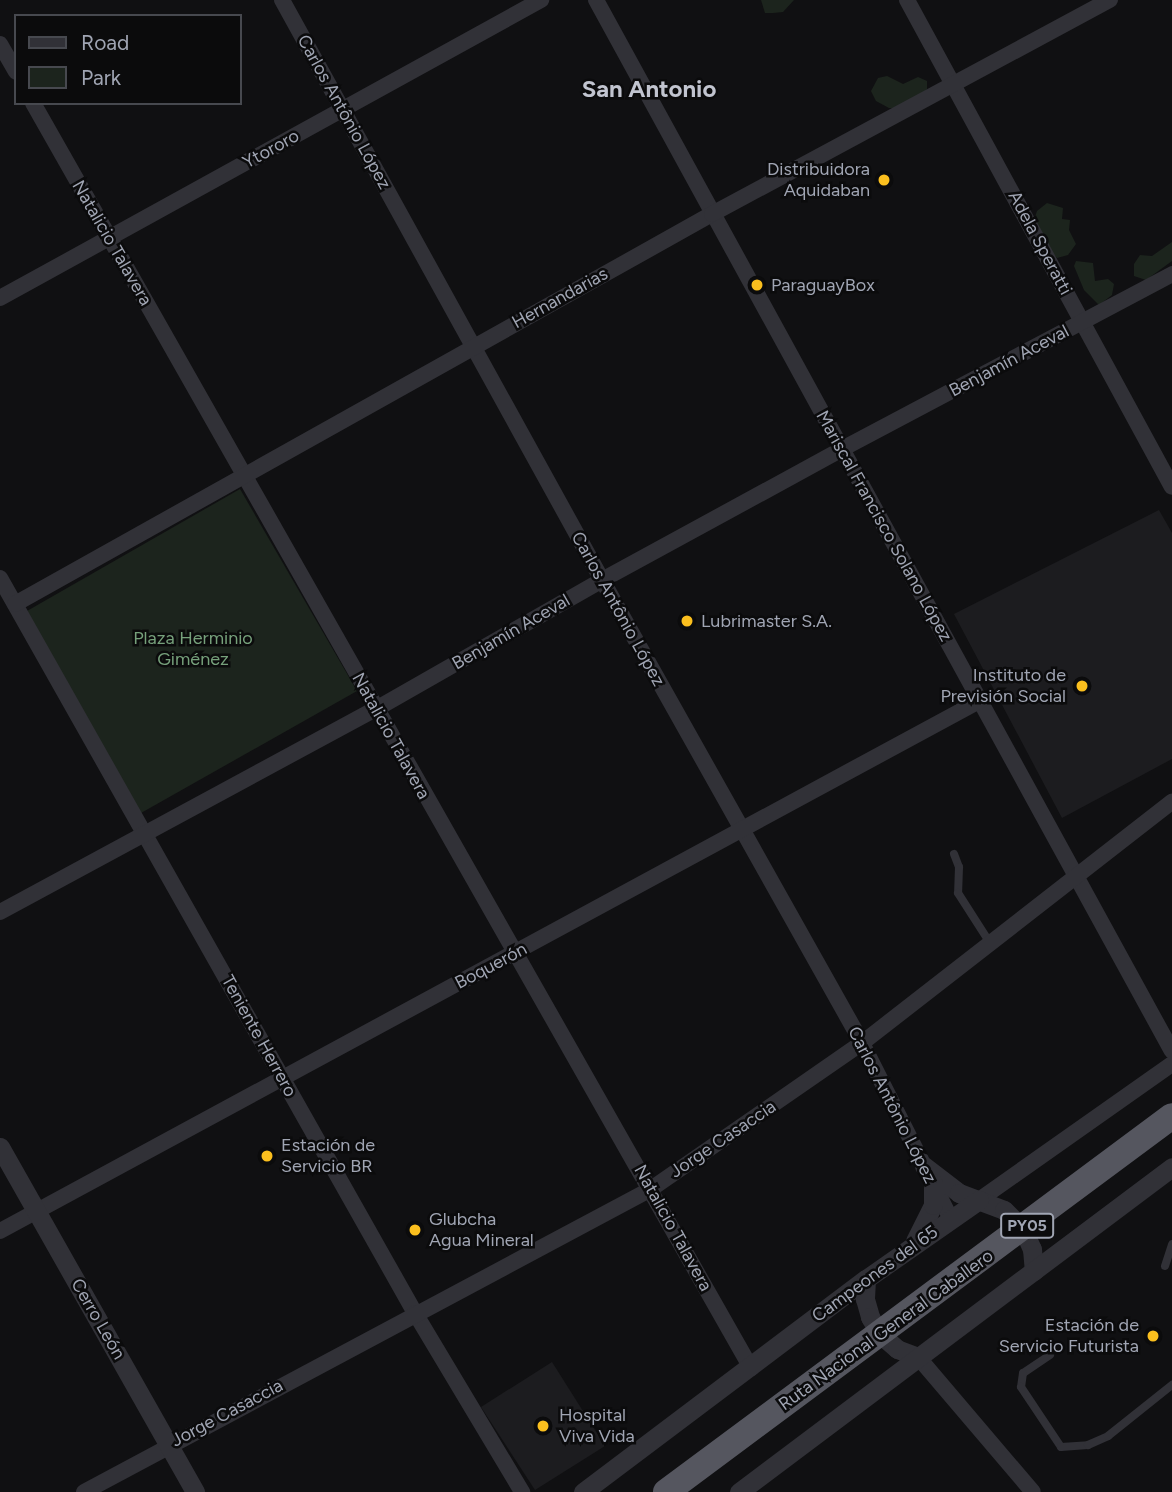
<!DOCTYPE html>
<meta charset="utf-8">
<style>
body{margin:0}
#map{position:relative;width:1172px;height:1492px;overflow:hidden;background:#101012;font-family:Figtree,sans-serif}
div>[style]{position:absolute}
.built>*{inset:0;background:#1c1c1f}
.green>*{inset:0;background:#1c241d}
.service>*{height:8px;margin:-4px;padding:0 4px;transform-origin:4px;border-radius:4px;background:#313137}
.minor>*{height:16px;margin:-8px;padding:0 8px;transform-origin:8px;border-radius:8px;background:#313137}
.tertiary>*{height:19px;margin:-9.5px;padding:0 9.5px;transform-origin:9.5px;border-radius:9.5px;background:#313137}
.trunk>*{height:26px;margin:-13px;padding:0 13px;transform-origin:13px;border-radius:13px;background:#55565f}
.dots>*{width:19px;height:19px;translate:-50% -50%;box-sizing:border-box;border:4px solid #0b0b0c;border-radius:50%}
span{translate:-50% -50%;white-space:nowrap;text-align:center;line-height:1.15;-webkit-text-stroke:5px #0b0b0c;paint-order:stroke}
.shield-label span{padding:2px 5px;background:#0b0b0c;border:2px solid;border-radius:5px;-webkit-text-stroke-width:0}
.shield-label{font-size:16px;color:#a0a5b3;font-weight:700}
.street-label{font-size:18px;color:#a0a5b3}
.poi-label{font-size:18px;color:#a0a5b3}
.right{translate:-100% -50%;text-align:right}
.left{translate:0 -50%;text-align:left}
.park-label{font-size:18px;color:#76a07b}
.district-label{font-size:24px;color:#c1c4cf;font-weight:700}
.legend{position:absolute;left:14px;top:14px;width:228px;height:91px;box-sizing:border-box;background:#0b0b0c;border:2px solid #47494f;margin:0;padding:9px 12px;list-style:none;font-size:21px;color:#a0a5b3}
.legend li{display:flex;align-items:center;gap:14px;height:35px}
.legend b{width:35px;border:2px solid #47494f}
</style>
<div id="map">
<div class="built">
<i style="clip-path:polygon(1159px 510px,1172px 533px,1172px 759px,1062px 818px,954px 614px)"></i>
<i style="clip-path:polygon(552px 1362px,605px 1446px,535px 1490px,481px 1407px)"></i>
</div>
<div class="green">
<i style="clip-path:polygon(761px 0,794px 0,783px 12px,773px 13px,765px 13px)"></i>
<i style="clip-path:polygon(887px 76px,903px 84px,918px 77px,927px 81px,927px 89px,920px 97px,899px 108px,889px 108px,876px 101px,871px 91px,878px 78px)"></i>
<i style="clip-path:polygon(1047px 203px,1063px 208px,1062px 219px,1070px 220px,1069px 230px,1076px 244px,1068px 255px,1057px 258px,1042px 241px,1034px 220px,1037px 211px)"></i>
<i style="clip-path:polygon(1172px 242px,1172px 261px,1146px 280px,1134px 276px,1134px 264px,1140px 255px,1152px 256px)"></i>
<i style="clip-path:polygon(1076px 261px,1093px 263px,1095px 281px,1108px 279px,1114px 284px,1112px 295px,1099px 305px,1084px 290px,1074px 266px)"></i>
<i style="clip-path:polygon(240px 489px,357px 691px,141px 813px,27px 611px)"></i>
</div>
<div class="service">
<i style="left:954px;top:854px;width:14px;rotate:69deg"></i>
<i style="left:959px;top:867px;width:26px;rotate:92deg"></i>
<i style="left:958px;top:893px;width:59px;rotate:57.4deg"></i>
<i style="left:1165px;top:1266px;width:23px;rotate:-72deg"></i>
<i style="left:1050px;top:1355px;width:32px;rotate:146deg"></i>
<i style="left:1023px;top:1373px;width:14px;rotate:98deg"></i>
<i style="left:1021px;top:1387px;width:72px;rotate:56.3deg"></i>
<i style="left:1061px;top:1447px;width:27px;rotate:-4deg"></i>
<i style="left:1088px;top:1445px;width:22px;rotate:-24deg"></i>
<i style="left:1108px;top:1436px;width:82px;rotate:-38.6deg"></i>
</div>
<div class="minor">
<i style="left:282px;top:0;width:662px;rotate:61.11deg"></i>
<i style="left:602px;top:580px;width:531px;rotate:60.68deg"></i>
<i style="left:862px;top:1043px;width:197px;rotate:63.2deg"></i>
<i style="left:596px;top:0;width:1198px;rotate:61.28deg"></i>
<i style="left:907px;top:0;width:554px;rotate:61.45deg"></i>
<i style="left:0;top:44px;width:32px;rotate:60deg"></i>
<i style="left:33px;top:103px;width:1455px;rotate:60.42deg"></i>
<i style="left:0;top:298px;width:618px;rotate:-28.85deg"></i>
<i style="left:0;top:578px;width:844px;rotate:60.55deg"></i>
<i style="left:415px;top:1313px;width:209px;rotate:59.1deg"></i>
<i style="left:15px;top:604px;width:799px;rotate:-29.23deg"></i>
<i style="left:712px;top:214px;width:452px;rotate:-28.3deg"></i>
<i style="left:0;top:912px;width:427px;rotate:-28.4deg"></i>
<i style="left:376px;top:709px;width:260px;rotate:-29.7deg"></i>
<i style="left:602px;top:580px;width:273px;rotate:-28.6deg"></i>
<i style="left:842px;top:449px;width:374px;rotate:-27.9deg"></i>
<i style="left:979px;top:1200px;width:236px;rotate:-35.2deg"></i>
<i style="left:0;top:1231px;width:1115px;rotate:-28.43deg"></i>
<i style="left:918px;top:1357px;width:177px;rotate:49.6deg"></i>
<i style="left:84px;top:1492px;width:643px;rotate:-28.12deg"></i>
<i style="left:651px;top:1189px;width:257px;rotate:-34.7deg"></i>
<i style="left:862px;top:1043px;width:393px;rotate:-37.9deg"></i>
</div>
<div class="tertiary">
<i style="left:0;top:1147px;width:396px;rotate:60.5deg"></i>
<i style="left:924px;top:1166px;width:44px;rotate:37.6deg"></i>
<i style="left:959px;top:1193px;width:48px;rotate:20.7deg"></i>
<i style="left:1004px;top:1210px;width:27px;rotate:45deg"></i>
<i style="left:1023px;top:1229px;width:22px;rotate:66deg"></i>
<i style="left:1032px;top:1249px;width:22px;rotate:85deg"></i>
<i style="left:915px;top:1241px;width:40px;rotate:-63.4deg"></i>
<i style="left:933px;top:1205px;width:22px;rotate:-90deg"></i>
<i style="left:866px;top:1279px;width:20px;rotate:93deg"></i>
<i style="left:865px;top:1299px;width:19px;rotate:74deg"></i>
<i style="left:870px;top:1317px;width:20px;rotate:60deg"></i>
<i style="left:880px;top:1334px;width:23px;rotate:41deg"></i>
<i style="left:897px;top:1349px;width:22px;rotate:21deg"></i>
<i style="left:583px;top:1492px;width:354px;rotate:-37deg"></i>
<i style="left:866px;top:1279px;width:138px;rotate:-35deg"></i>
<i style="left:739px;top:1492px;width:541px;rotate:-36.89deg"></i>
</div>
<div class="trunk">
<i style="left:666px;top:1492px;width:630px;rotate:-36.62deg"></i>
</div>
<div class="dots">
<i style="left:884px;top:180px;background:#fbbf1e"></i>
<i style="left:757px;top:285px;background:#fbbf1e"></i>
<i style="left:687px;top:621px;background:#fbbf1e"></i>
<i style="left:1082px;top:686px;background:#fbbf1e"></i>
<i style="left:267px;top:1156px;background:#fbbf1e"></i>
<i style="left:415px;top:1230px;background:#fbbf1e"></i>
<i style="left:1153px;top:1336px;background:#fbbf1e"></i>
<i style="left:543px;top:1426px;background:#fbbf1e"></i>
</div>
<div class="shield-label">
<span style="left:1027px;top:1226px">PY05</span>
</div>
<div class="street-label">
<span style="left:344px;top:112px;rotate:61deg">Carlos Antônio López</span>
<span style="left:271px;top:149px;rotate:-29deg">Ytororo</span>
<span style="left:112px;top:243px;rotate:60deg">Natalicio Talavera</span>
<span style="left:1040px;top:243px;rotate:62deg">Adela Speratti</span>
<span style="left:560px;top:298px;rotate:-29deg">Hernandarias</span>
<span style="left:1009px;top:361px;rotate:-28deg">Benjamín Aceval</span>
<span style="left:884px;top:526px;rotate:61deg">Mariscal Francisco Solano López</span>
<span style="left:618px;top:609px;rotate:61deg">Carlos Antônio López</span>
<span style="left:511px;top:632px;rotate:-30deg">Benjamín Aceval</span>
<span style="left:391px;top:736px;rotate:61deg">Natalicio Talavera</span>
<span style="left:491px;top:966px;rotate:-28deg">Boquerón</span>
<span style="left:259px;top:1036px;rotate:61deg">Teniente Herrero</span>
<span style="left:892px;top:1105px;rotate:63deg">Carlos Antônio López</span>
<span style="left:723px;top:1139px;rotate:-34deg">Jorge Casaccia</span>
<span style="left:673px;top:1228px;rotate:61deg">Natalicio Talavera</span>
<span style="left:875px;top:1274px;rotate:-36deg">Campeones del 65</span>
<span style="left:98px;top:1319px;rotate:60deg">Cerro León</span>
<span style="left:886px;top:1330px;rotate:-36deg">Ruta Nacional General Caballero</span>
<span style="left:227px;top:1413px;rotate:-28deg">Jorge Casaccia</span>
</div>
<div class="poi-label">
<span class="right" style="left:870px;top:180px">Distribuidora<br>Aquidaban</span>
<span class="left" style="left:771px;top:285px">ParaguayBox</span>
<span class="left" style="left:701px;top:621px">Lubrimaster S.A.</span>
<span class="right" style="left:1066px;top:686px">Instituto de<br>Previsión Social</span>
<span class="left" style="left:281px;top:1156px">Estación de<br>Servicio BR</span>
<span class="left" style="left:429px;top:1230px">Glubcha<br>Agua Mineral</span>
<span class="right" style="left:1139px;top:1336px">Estación de<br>Servicio Futurista</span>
<span class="left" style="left:559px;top:1426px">Hospital<br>Viva Vida</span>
</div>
<div class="park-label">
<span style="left:193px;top:649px">Plaza Herminio<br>Giménez</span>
</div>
<div class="district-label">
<span style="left:649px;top:89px">San Antonio</span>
</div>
<ul class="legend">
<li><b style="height:9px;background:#313137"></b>Road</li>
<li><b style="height:19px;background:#1c241d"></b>Park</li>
</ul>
</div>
